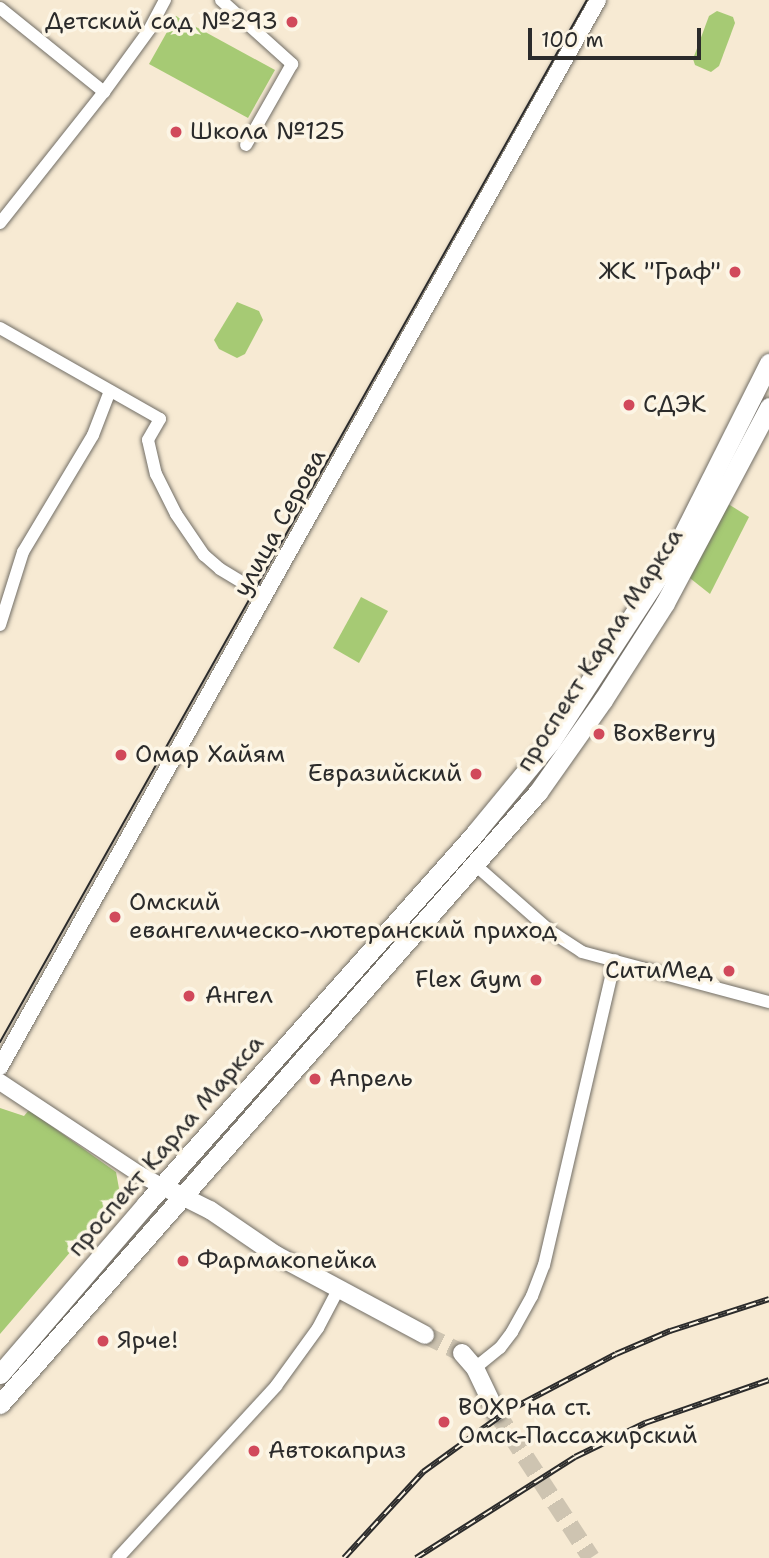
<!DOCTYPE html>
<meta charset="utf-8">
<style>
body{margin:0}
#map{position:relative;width:769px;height:1558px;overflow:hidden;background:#f7ead3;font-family:"Shantell Sans",sans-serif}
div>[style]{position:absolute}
.green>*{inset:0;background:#a6ca74}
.secondary-tunnel>*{height:18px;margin-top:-9px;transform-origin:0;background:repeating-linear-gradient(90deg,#cec4b1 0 18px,transparent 0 27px)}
.roads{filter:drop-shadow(0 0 2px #726e66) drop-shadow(0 0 2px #726e66)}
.minor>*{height:12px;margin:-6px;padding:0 6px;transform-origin:6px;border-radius:6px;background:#fff}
.tertiary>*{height:16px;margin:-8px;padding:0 8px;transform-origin:8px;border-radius:8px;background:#fff}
.secondary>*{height:18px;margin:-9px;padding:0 9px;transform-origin:9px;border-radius:9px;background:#fff}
.primary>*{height:19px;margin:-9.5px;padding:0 9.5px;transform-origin:9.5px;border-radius:9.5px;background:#fff}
.tram>*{height:2px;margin:-1px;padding:0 1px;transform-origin:1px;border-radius:1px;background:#2b2b2b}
.rail>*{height:6px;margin-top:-3px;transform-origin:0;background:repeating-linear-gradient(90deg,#fcf5e5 0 10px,#2b2b2b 0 20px);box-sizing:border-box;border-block:2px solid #2b2b2b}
.dots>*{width:19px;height:19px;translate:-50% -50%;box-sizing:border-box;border:4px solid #fcf5e5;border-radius:50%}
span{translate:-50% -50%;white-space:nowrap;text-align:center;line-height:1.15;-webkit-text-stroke:7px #fcf5e5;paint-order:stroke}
.poi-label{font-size:24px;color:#2b2b2b}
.right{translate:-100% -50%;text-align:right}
.left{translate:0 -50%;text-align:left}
.street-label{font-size:24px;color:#2b2b2b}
.scale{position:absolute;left:528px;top:28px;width:173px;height:32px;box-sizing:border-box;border:4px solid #2b2b2b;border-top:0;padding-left:9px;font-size:21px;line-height:24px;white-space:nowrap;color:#2b2b2b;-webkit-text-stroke:5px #fcf5e5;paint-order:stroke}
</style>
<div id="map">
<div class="green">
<i style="clip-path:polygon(717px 11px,733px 17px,735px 23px,719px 66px,711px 72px,695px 65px,693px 59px,709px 16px)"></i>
<i style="clip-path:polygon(176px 16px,275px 70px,248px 118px,149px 64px)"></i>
<i style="clip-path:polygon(237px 302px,259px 311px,263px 320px,245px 354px,237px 358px,219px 349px,214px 340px)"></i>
<i style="clip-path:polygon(725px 502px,749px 517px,710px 594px,686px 575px)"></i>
<i style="clip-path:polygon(361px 597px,388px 611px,359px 663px,333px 648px)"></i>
<i style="clip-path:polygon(0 1108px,24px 1116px,29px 1110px,116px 1172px,120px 1194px,0 1334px)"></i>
</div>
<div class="secondary-tunnel">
<i style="left:425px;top:1335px;width:41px;rotate:25.9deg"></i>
<i style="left:496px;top:1412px;width:174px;rotate:56.9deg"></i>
</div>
<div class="roads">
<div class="minor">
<i style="left:221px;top:0;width:96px;rotate:42deg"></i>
<i style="left:292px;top:64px;width:93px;rotate:119.6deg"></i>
<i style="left:0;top:8px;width:134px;rotate:38.9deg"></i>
<i style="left:0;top:223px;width:167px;rotate:-51.6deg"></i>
<i style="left:104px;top:92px;width:77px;rotate:-54deg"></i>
<i style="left:149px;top:30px;width:34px;rotate:-62deg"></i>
<i style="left:0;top:328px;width:184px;rotate:29.6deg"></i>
<i style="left:160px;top:419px;width:24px;rotate:120deg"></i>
<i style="left:148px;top:440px;width:35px;rotate:77deg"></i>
<i style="left:156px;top:474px;width:45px;rotate:63.4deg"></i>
<i style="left:176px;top:514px;width:50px;rotate:55.7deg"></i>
<i style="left:204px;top:555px;width:21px;rotate:41deg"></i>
<i style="left:220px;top:569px;width:52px;rotate:31deg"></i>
<i style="left:0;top:625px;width:77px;rotate:-72.5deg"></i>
<i style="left:23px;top:552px;width:136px;rotate:-59.1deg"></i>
<i style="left:93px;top:435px;width:47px;rotate:-68.9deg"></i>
<i style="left:473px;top:863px;width:103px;rotate:41.4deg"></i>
<i style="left:550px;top:931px;width:38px;rotate:33deg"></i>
<i style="left:582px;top:952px;width:194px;rotate:15deg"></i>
<i style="left:475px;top:1368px;width:32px;rotate:-39deg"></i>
<i style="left:500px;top:1348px;width:20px;rotate:-53deg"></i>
<i style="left:512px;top:1332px;width:41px;rotate:-60.9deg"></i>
<i style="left:532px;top:1296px;width:33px;rotate:-69deg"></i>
<i style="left:544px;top:1265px;width:313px;rotate:-76.9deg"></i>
<i style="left:118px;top:1558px;width:234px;rotate:-47.4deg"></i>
<i style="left:276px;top:1386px;width:72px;rotate:-54.1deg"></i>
<i style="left:318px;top:1328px;width:45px;rotate:-62.3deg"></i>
</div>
<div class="tertiary">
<i style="left:0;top:1067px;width:1223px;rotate:-60.73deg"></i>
<i style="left:0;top:1082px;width:167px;rotate:33.5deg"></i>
<i style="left:139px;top:1174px;width:26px;rotate:28deg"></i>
</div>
<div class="secondary">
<i style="left:162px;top:1186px;width:54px;rotate:26.6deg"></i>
<i style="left:210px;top:1210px;width:80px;rotate:34.3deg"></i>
<i style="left:276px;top:1255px;width:169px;rotate:28.2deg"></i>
<i style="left:462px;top:1353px;width:20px;rotate:49deg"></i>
<i style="left:475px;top:1368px;width:49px;rotate:64.5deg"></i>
</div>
<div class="primary">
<i style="left:0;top:1374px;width:224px;rotate:-49.3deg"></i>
<i style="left:146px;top:1204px;width:497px;rotate:-48.4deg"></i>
<i style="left:476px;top:832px;width:118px;rotate:-50.5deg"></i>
<i style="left:551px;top:741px;width:223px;rotate:-56.9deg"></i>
<i style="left:673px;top:554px;width:214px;rotate:-63.3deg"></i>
<i style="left:0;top:1404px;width:815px;rotate:-48.68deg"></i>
<i style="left:538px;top:792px;width:113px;rotate:-54.8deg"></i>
<i style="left:603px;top:700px;width:115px;rotate:-57.4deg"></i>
<i style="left:665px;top:603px;width:222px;rotate:-62deg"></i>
</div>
</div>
<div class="tram">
<i style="left:0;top:1042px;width:1196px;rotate:-60.61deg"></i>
</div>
<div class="rail">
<i style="left:344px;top:1558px;width:117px;rotate:-47.4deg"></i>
<i style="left:423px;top:1472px;width:102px;rotate:-35.9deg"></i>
<i style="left:506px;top:1412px;width:124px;rotate:-27.8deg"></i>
<i style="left:616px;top:1354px;width:59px;rotate:-23.1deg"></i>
<i style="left:670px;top:1331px;width:104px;rotate:-17.9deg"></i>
<i style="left:416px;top:1558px;width:188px;rotate:-32.4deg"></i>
<i style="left:575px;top:1457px;width:78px;rotate:-25.9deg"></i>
<i style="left:645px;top:1423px;width:131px;rotate:-19.1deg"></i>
</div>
<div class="dots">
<i style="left:292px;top:22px;background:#d1495b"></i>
<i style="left:176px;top:132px;background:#d1495b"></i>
<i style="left:735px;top:272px;background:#d1495b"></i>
<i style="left:629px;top:405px;background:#d1495b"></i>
<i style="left:599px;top:734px;background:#d1495b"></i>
<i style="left:121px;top:755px;background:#d1495b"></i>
<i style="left:476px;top:774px;background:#d1495b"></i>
<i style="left:115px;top:917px;background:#d1495b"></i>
<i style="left:729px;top:971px;background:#d1495b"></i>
<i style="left:536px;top:980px;background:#d1495b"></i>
<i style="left:189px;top:996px;background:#d1495b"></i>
<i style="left:315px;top:1079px;background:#d1495b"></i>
<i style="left:183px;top:1261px;background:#d1495b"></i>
<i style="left:103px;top:1341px;background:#d1495b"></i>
<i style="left:444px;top:1422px;background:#d1495b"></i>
<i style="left:254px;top:1451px;background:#d1495b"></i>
</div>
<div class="poi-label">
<span class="right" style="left:278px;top:22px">Детский сад №293</span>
<span class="left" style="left:190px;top:132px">Школа №125</span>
<span class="right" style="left:721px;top:272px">ЖК "Граф"</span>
<span class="left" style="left:643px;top:405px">СДЭК</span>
<span class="left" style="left:613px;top:734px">BoxBerry</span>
<span class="left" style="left:135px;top:755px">Омар Хайям</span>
<span class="right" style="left:462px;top:774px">Евразийский</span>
<span class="left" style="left:129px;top:917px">Омский<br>евангелическо-лютеранский приход</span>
<span class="right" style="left:713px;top:971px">СитиМед</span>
<span class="right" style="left:522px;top:980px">Flex Gym</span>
<span class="left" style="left:205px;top:996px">Ангел</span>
<span class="left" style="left:329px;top:1079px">Апрель</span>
<span class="left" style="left:197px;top:1261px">Фармакопейка</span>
<span class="left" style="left:117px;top:1341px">Ярче!</span>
<span class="left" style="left:458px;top:1422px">ВОХР на ст.<br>Омск-Пассажирский</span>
<span class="left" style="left:268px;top:1451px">Автокаприз</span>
</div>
<div class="street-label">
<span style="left:280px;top:523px;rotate:-61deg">улица Серова</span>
<span style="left:600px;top:650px;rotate:-57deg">проспект Карла Маркса</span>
<span style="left:166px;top:1146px;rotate:-49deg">проспект Карла Маркса</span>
</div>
<div class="scale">100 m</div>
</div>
